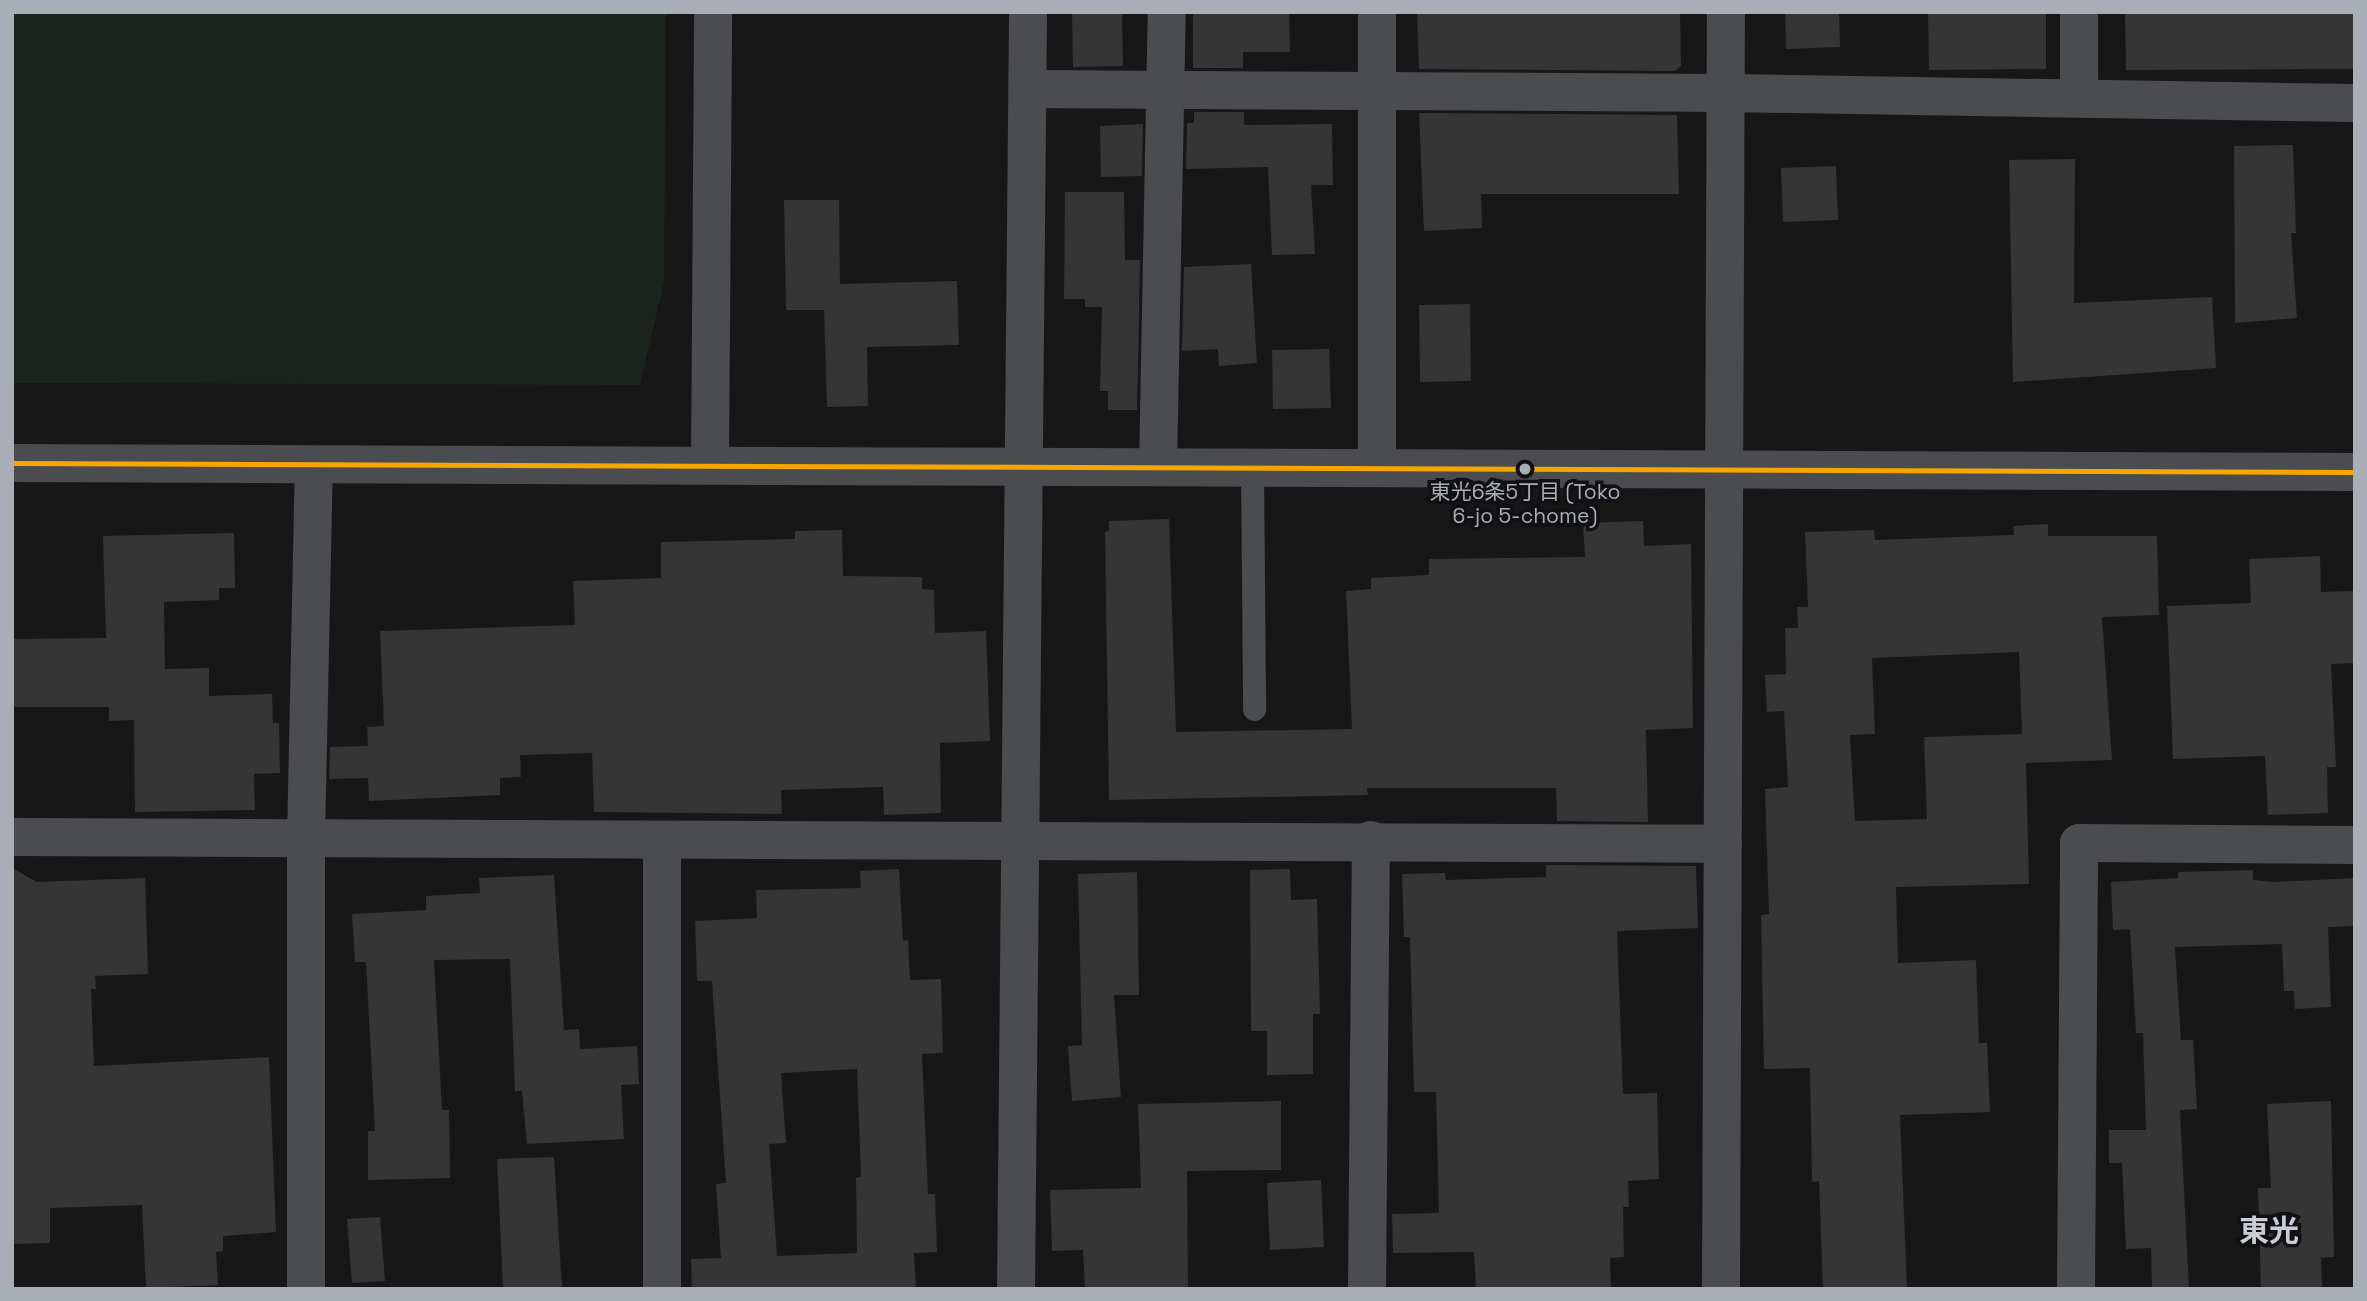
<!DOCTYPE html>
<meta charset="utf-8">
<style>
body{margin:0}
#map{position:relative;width:2367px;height:1301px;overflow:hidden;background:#171717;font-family:"Space Grotesk","Noto Sans JP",sans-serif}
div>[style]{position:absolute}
.green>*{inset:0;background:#1d241e}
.building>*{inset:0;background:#353536}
.service>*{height:23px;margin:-11.5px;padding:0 11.5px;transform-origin:11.5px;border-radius:11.5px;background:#4b4c50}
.minor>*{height:38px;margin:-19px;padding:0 19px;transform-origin:19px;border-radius:19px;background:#4b4c50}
.tertiary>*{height:38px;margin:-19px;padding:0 19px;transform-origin:19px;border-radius:19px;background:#4b4c50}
.bus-1>*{height:5px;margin:-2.5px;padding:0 2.5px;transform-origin:2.5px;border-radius:2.5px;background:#f7a600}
.dots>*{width:19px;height:19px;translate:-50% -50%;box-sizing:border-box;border:4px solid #111113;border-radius:50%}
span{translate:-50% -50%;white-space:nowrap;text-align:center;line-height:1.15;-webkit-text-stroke:7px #111113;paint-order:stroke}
.bus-label{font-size:21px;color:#a8adb8}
.district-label{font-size:30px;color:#c9ccd4;font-weight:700}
.frame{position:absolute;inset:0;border:14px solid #a8adb8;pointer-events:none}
</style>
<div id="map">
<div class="green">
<i style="clip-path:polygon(12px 12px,666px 12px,664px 282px,640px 385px,12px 383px)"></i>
</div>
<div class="building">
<i style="clip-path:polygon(1072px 12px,1122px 12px,1123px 66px,1073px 67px)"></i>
<i style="clip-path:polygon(1193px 12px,1289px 12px,1290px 52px,1243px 52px,1243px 68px,1193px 68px)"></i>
<i style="clip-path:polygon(1417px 12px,1680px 12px,1681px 66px,1675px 71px,1419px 69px)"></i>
<i style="clip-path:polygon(1785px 12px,1839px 12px,1840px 47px,1786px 49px)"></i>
<i style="clip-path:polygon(1928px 12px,2046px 12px,2046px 69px,1929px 70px)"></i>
<i style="clip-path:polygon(2125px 12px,2355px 12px,2355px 69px,2126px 70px)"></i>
<i style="clip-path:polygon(1194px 112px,1244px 112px,1244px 125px,1332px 124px,1333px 185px,1311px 185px,1315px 254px,1272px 255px,1268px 167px,1186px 169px,1187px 123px,1194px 123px)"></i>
<i style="clip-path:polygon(1419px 113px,1677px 115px,1679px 194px,1481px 194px,1482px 228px,1424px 231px)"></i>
<i style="clip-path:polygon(1143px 124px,1142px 176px,1101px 177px,1100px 126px)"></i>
<i style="clip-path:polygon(2293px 145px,2296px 233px,2291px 233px,2297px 318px,2235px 323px,2234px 146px)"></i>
<i style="clip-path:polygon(2075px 159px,2074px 303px,2212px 297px,2216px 368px,2013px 382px,2009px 160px)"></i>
<i style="clip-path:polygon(1836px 166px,1838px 220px,1783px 222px,1781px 168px)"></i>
<i style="clip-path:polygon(1065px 192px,1124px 192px,1125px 260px,1140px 260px,1137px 410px,1108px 410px,1108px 391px,1100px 391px,1102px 307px,1085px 307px,1085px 299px,1064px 299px)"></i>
<i style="clip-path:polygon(784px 200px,839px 200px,840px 284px,957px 281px,959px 345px,867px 347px,868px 406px,827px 407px,824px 310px,786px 310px)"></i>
<i style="clip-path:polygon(1251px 264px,1257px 363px,1219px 366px,1218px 349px,1182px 351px,1184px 267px)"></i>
<i style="clip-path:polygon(1470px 304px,1471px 381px,1420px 382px,1419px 305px)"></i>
<i style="clip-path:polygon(1329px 349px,1331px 408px,1273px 409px,1272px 350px)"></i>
<i style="clip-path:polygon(1169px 519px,1176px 732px,1352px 729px,1346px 591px,1371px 589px,1371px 578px,1429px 575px,1429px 559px,1585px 557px,1583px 523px,1643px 521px,1644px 546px,1691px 544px,1693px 728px,1646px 730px,1648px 822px,1557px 821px,1556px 788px,1367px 788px,1368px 795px,1109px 800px,1105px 532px,1109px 531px,1109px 521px)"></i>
<i style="clip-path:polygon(evenodd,2048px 524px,2048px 536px,2157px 536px,2159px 615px,2102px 617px,2112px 760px,2026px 763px,2029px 884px,1896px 887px,1898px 963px,1976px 960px,1979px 1043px,1987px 1043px,1990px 1112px,1900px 1115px,1907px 1289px,1823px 1289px,1819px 1181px,1812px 1182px,1810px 1068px,1764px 1069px,1761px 915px,1769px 914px,1765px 789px,1788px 787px,1784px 711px,1767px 712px,1765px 675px,1786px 674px,1785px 628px,1798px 628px,1797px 607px,1808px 607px,1805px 532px,1874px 530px,1875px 540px,2014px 535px,2013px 526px,2048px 524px,2019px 652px,2022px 734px,1924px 737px,1927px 819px,1855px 821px,1850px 735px,1875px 734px,1872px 658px,2019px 652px)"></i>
<i style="clip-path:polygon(842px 530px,843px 576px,922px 577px,922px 589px,934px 590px,935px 633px,986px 631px,990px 741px,940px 743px,941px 813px,884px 815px,883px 787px,781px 790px,782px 814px,594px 812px,592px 753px,520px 755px,521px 777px,500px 778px,500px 795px,369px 801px,368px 778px,329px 779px,330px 747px,368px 746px,367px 727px,384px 726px,380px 631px,575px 625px,573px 581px,661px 578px,661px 542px,795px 539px,795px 531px)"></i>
<i style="clip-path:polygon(234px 533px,235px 588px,219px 588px,219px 600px,164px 602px,165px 669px,209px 668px,209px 696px,272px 694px,273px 723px,279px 723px,280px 773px,254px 774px,255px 810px,135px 812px,134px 720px,109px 721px,109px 707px,12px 707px,12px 639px,106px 638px,103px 536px)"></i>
<i style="clip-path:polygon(2320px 556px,2321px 592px,2355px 591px,2355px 663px,2331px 664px,2336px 767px,2327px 767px,2328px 813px,2268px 815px,2265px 756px,2173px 759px,2167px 606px,2251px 603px,2249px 559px)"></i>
<i style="clip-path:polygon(1546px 865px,1696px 866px,1698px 928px,1617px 931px,1623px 1094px,1657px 1093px,1659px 1179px,1628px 1181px,1629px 1207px,1623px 1207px,1624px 1257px,1610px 1258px,1611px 1289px,1476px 1289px,1474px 1252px,1393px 1253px,1392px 1214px,1439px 1213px,1436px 1092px,1414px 1092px,1410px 937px,1404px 937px,1402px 874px,1445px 873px,1446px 880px,1546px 877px)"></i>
<i style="clip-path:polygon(12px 868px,37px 882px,145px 878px,148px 974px,95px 976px,96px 989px,91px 989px,94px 1066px,269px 1057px,276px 1232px,223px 1236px,223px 1251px,216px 1252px,218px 1285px,146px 1288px,142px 1205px,50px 1208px,50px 1243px,12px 1244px)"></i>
<i style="clip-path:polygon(evenodd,899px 869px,903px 941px,908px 940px,910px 980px,941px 979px,943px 1053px,922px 1054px,928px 1194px,935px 1194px,937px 1252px,914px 1253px,916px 1289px,692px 1289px,691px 1259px,721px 1258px,716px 1184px,726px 1183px,712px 981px,697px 981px,695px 921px,757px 918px,756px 890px,861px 888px,860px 871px,899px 869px,857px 1069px,861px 1177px,856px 1178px,857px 1253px,777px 1256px,769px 1144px,786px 1143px,781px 1073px,857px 1069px)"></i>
<i style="clip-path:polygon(1290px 869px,1291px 900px,1317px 899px,1320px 1014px,1313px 1014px,1313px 1074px,1267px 1075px,1267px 1031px,1251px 1031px,1250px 870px)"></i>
<i style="clip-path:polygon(2253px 870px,2253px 880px,2274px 882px,2355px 878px,2355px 926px,2328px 927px,2331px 1007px,2295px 1009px,2294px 991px,2284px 991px,2282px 944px,2175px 947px,2181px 1040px,2193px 1040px,2197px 1109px,2180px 1110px,2189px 1289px,2152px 1289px,2151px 1248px,2126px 1249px,2122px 1163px,2109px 1163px,2109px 1130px,2146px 1130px,2143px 1033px,2136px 1033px,2130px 929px,2113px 930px,2111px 882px,2178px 878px,2178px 872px)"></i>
<i style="clip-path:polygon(1137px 872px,1139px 995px,1114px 995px,1121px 1097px,1072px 1101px,1068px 1046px,1082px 1045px,1078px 874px)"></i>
<i style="clip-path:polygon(554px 875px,564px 1030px,579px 1029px,580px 1049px,637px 1046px,639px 1084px,621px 1085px,624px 1139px,527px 1144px,522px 1091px,515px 1091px,510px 959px,434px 960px,442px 1110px,449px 1110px,450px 1178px,368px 1180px,368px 1131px,375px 1131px,366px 962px,355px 962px,352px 914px,426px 910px,426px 896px,480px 893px,479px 878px)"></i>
<i style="clip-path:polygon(1281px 1101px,1281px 1170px,1187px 1171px,1188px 1289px,1085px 1289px,1083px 1250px,1052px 1251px,1050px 1190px,1141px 1188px,1138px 1104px)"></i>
<i style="clip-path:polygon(2331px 1101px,2334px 1257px,2321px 1258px,2322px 1289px,2261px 1289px,2258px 1188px,2271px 1188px,2267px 1104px)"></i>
<i style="clip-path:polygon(554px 1157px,562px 1289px,503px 1289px,497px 1159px)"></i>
<i style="clip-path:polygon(1321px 1180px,1324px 1247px,1270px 1250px,1267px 1183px)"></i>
<i style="clip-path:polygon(380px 1217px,385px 1281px,352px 1283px,347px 1219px)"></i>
</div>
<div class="service">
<i style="left:1252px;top:467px;width:242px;rotate:89.5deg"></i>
</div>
<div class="minor">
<i style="left:1028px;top:89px;width:697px;rotate:0.33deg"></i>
<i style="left:1725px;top:93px;width:630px;rotate:0.91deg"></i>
<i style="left:2079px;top:97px;width:85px;rotate:-90deg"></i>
<i style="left:710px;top:465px;width:453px;rotate:-89.6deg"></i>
<i style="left:1158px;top:467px;width:455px;rotate:-88.9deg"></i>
<i style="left:1377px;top:468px;width:456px;rotate:-90deg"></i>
<i style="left:12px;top:837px;width:1711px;rotate:0.23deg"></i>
<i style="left:306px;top:1289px;width:449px;rotate:-90deg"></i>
<i style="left:306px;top:840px;width:375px;rotate:-88.8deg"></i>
<i style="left:662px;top:1289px;width:449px;rotate:-90deg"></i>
<i style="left:1016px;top:1289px;width:1277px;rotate:-89.46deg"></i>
<i style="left:1367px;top:1289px;width:449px;rotate:-89.5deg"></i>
<i style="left:1721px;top:1289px;width:1277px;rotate:-89.78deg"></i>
<i style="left:2076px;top:1289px;width:446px;rotate:-89.6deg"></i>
<i style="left:2079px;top:843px;width:276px;rotate:0.4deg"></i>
</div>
<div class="tertiary">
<i style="left:12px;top:463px;width:2343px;rotate:0.22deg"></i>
</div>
<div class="bus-1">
<i style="left:12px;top:463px;width:2343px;rotate:0.22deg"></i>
</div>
<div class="dots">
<i style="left:1525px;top:469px;background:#a8adb8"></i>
</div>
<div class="bus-label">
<span style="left:1525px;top:504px">東光6条5丁目 (Toko<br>6-jo 5-chome)</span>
</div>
<div class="district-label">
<span style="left:2269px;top:1231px">東光</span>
</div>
<div class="frame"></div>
</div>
